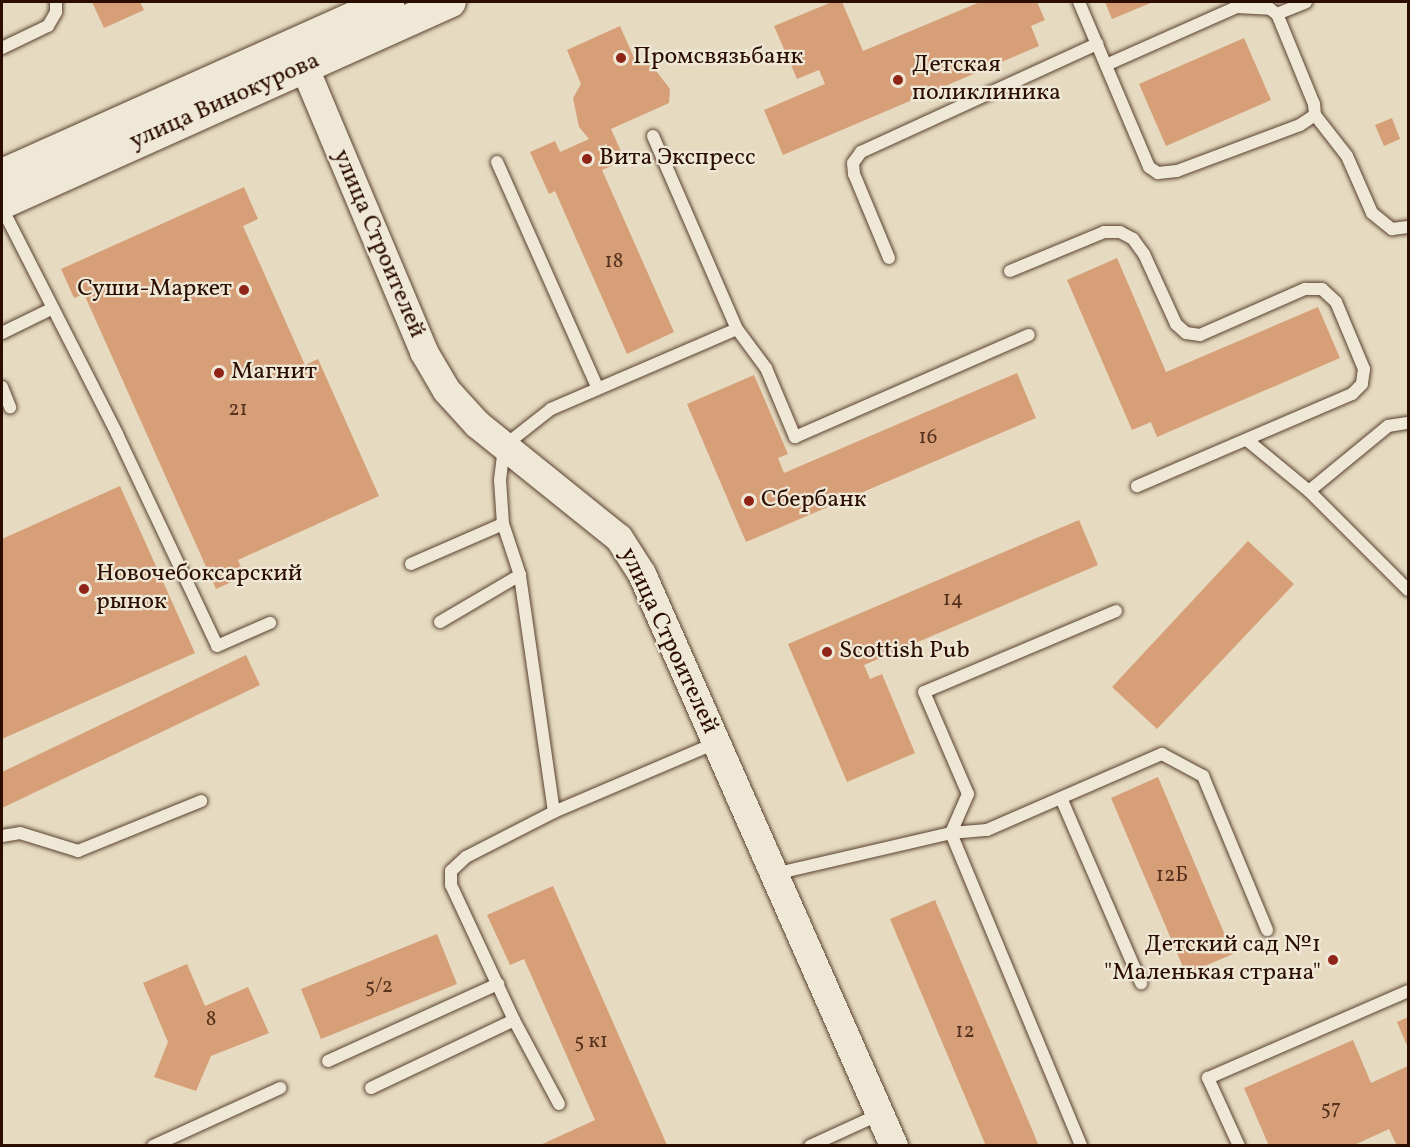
<!DOCTYPE html>
<meta charset="utf-8">
<style>
body{margin:0}
#map{position:relative;width:1410px;height:1147px;overflow:hidden;background:#e6dbc1;font-family:Vollkorn,serif}
div>[style]{position:absolute}
.building>*{inset:0;background:#d69f77}
.roads{filter:drop-shadow(0 0 2px #5a4130) drop-shadow(0 0 2px #5a4130)}
.service>*{height:12px;margin:-6px;padding:0 6px;transform-origin:6px;border-radius:6px;background:#efe8d7}
.tertiary>*{height:28px;margin:-14px;padding:0 14px;transform-origin:14px;border-radius:14px;background:#efe8d7}
.secondary>*{height:32px;margin:-16px;padding:0 16px;transform-origin:16px;border-radius:16px;background:#efe8d7}
.dots>*{width:16px;height:16px;translate:-50% -50%;box-sizing:border-box;border:3px solid #efe8d7;border-radius:50%}
span{translate:-50% -50%;white-space:nowrap;text-align:center;line-height:1.15;-webkit-text-stroke:4.5px #efe8d7;paint-order:stroke}
.number-label{font-size:21px;color:#56321e}
.number-label span{-webkit-text-stroke-width:0}
.poi-label{font-size:24px;color:#2c0e00}
.left{translate:0 -50%;text-align:left}
.right{translate:-100% -50%;text-align:right}
.street-label{font-size:24px;color:#2c0e00}
.frame{position:absolute;inset:0;border:3px solid #2c0e00;pointer-events:none}
</style>
<div id="map">
<div class="building">
<i style="clip-path:polygon(92px 2px,140px 2px,144px 10px,104px 28px)"></i>
<i style="clip-path:polygon(832px 2px,842px 2px,863px 51px,980px 2px,1037px 2px,1045px 20px,1031px 26px,1039px 46px,783px 155px,764px 110px,825px 84px,819px 70px,797px 79px,774px 26px)"></i>
<i style="clip-path:polygon(1105px 2px,1153px 2px,1112px 19px)"></i>
<i style="clip-path:polygon(620px 26px,635px 60px,650px 63px,670px 89px,669px 103px,611px 129px,625px 160px,602px 170px,674px 332px,627px 354px,555px 191px,549px 194px,530px 152px,555px 141px,560px 152px,589px 139px,579px 127px,573px 98px,581px 84px,567px 50px)"></i>
<i style="clip-path:polygon(1244px 38px,1271px 100px,1166px 146px,1139px 84px)"></i>
<i style="clip-path:polygon(1392px 118px,1400px 139px,1384px 146px,1375px 125px)"></i>
<i style="clip-path:polygon(244px 187px,258px 219px,243px 226px,305px 365px,318px 359px,379px 496px,238px 560px,245px 576px,216px 589px,84px 294px,74px 298px,61px 269px)"></i>
<i style="clip-path:polygon(1117px 258px,1166px 372px,1318px 307px,1340px 358px,1157px 437px,1151px 422px,1132px 430px,1067px 280px)"></i>
<i style="clip-path:polygon(1017px 373px,1036px 418px,746px 542px,687px 404px,754px 375px,788px 454px,778px 458px,784px 473px)"></i>
<i style="clip-path:polygon(120px 486px,195px 653px,2px 739px,2px 539px)"></i>
<i style="clip-path:polygon(1079px 520px,1098px 565px,864px 665px,870px 679px,882px 674px,915px 753px,847px 782px,788px 644px)"></i>
<i style="clip-path:polygon(1248px 541px,1294px 584px,1157px 729px,1112px 687px)"></i>
<i style="clip-path:polygon(246px 655px,260px 685px,2px 808px,2px 772px)"></i>
<i style="clip-path:polygon(1158px 777px,1233px 954px,1186px 974px,1111px 798px)"></i>
<i style="clip-path:polygon(553px 886px,667px 1145px,666px 1146px,538px 1146px,595px 1120px,524px 959px,510px 965px,487px 915px)"></i>
<i style="clip-path:polygon(935px 900px,1039px 1146px,986px 1146px,890px 919px)"></i>
<i style="clip-path:polygon(437px 934px,457px 984px,321px 1039px,301px 989px)"></i>
<i style="clip-path:polygon(187px 964px,205px 1006px,248px 987px,269px 1033px,211px 1056px,196px 1091px,154px 1077px,168px 1042px,143px 983px)"></i>
<i style="clip-path:polygon(1408px 1017px,1408px 1048px,1397px 1022px)"></i>
<i style="clip-path:polygon(1353px 1040px,1371px 1083px,1408px 1066px,1408px 1146px,1397px 1146px,1389px 1129px,1352px 1146px,1269px 1146px,1244px 1088px)"></i>
</div>
<div class="roads">
<div class="service">
<i style="left:1079px;top:2px;width:179px;rotate:67deg"></i>
<i style="left:1149px;top:167px;width:11px;rotate:34deg"></i>
<i style="left:1158px;top:173px;width:19px;rotate:-6deg"></i>
<i style="left:1177px;top:171px;width:131px;rotate:-20.5deg"></i>
<i style="left:1300px;top:125px;width:18px;rotate:-34deg"></i>
<i style="left:1315px;top:115px;width:11px;rotate:-95deg"></i>
<i style="left:1314px;top:104px;width:97px;rotate:-112.3deg"></i>
<i style="left:2px;top:48px;width:51px;rotate:-25.6deg"></i>
<i style="left:48px;top:26px;width:16px;rotate:-60deg"></i>
<i style="left:56px;top:12px;width:10px;rotate:-90deg"></i>
<i style="left:1106px;top:65px;width:143px;rotate:-23.9deg"></i>
<i style="left:1237px;top:7px;width:33px;rotate:3deg"></i>
<i style="left:1270px;top:9px;width:9px;rotate:36deg"></i>
<i style="left:1277px;top:14px;width:31px;rotate:-22deg"></i>
<i style="left:1315px;top:115px;width:52px;rotate:52deg"></i>
<i style="left:1347px;top:156px;width:62px;rotate:66.3deg"></i>
<i style="left:1372px;top:213px;width:26px;rotate:39deg"></i>
<i style="left:1392px;top:229px;width:16px;rotate:-7deg"></i>
<i style="left:653px;top:136px;width:210px;rotate:66.5deg"></i>
<i style="left:737px;top:329px;width:49px;rotate:53.4deg"></i>
<i style="left:766px;top:368px;width:75px;rotate:67.2deg"></i>
<i style="left:795px;top:437px;width:255px;rotate:-23.6deg"></i>
<i style="left:497px;top:162px;width:246px;rotate:66deg"></i>
<i style="left:2px;top:208px;width:254px;rotate:63deg"></i>
<i style="left:117px;top:434px;width:234px;rotate:64.7deg"></i>
<i style="left:217px;top:646px;width:58px;rotate:-23.5deg"></i>
<i style="left:889px;top:258px;width:91px;rotate:-112.6deg"></i>
<i style="left:854px;top:174px;width:11px;rotate:-95deg"></i>
<i style="left:853px;top:163px;width:14px;rotate:-54deg"></i>
<i style="left:861px;top:152px;width:260px;rotate:-24.6deg"></i>
<i style="left:1010px;top:271px;width:102px;rotate:-22.5deg"></i>
<i style="left:1104px;top:232px;width:16px"></i>
<i style="left:1120px;top:232px;width:15px;rotate:28deg"></i>
<i style="left:1133px;top:239px;width:19px;rotate:54deg"></i>
<i style="left:1144px;top:254px;width:77px;rotate:65.4deg"></i>
<i style="left:1176px;top:324px;width:13px;rotate:42deg"></i>
<i style="left:1186px;top:333px;width:14px;rotate:8deg"></i>
<i style="left:1200px;top:335px;width:115px;rotate:-23.7deg"></i>
<i style="left:1305px;top:289px;width:17px"></i>
<i style="left:1322px;top:289px;width:19px;rotate:43deg"></i>
<i style="left:1336px;top:302px;width:73px;rotate:67.3deg"></i>
<i style="left:1364px;top:369px;width:15px;rotate:98deg"></i>
<i style="left:1362px;top:384px;width:14px;rotate:135deg"></i>
<i style="left:1352px;top:394px;width:234px;rotate:156.8deg"></i>
<i style="left:2px;top:333px;width:55px;rotate:-26.1deg"></i>
<i style="left:2px;top:387px;width:22px;rotate:68deg"></i>
<i style="left:1247px;top:440px;width:80px;rotate:39.4deg"></i>
<i style="left:1309px;top:491px;width:102px;rotate:-39.4deg"></i>
<i style="left:1388px;top:426px;width:20px;rotate:-9deg"></i>
<i style="left:1309px;top:491px;width:140px;rotate:45deg"></i>
<i style="left:411px;top:564px;width:100px;rotate:-23.5deg"></i>
<i style="left:1116px;top:611px;width:208px;rotate:157.1deg"></i>
<i style="left:924px;top:692px;width:111px;rotate:66.7deg"></i>
<i style="left:968px;top:794px;width:43px;rotate:113.6deg"></i>
<i style="left:951px;top:833px;width:36px;rotate:-5deg"></i>
<i style="left:987px;top:830px;width:191px;rotate:-23.5deg"></i>
<i style="left:1162px;top:754px;width:47px;rotate:28.2deg"></i>
<i style="left:1203px;top:776px;width:167px;rotate:67.4deg"></i>
<i style="left:440px;top:622px;width:93px;rotate:-30.4deg"></i>
<i style="left:1061px;top:798px;width:202px;rotate:66.6deg"></i>
<i style="left:554px;top:812px;width:239px;rotate:-98.2deg"></i>
<i style="left:520px;top:575px;width:54px;rotate:-108.4deg"></i>
<i style="left:503px;top:524px;width:44px;rotate:-93.9deg"></i>
<i style="left:500px;top:480px;width:34px;rotate:-83deg"></i>
<i style="left:504px;top:446px;width:60px;rotate:-38.2deg"></i>
<i style="left:551px;top:409px;width:202px;rotate:-23.3deg"></i>
<i style="left:2px;top:836px;width:18px;rotate:-9deg"></i>
<i style="left:20px;top:833px;width:61px;rotate:17.2deg"></i>
<i style="left:78px;top:851px;width:133px;rotate:-22.1deg"></i>
<i style="left:774px;top:874px;width:182px;rotate:-13deg"></i>
<i style="left:951px;top:833px;width:339px;rotate:67.4deg"></i>
<i style="left:328px;top:1061px;width:187px;rotate:-24.4deg"></i>
<i style="left:371px;top:1088px;width:158px;rotate:-25.4deg"></i>
<i style="left:559px;top:1104px;width:95px;rotate:-118.2deg"></i>
<i style="left:514px;top:1020px;width:149px;rotate:-115deg"></i>
<i style="left:451px;top:885px;width:14px;rotate:-90deg"></i>
<i style="left:451px;top:871px;width:21px;rotate:-43deg"></i>
<i style="left:466px;top:857px;width:99px;rotate:-27.1deg"></i>
<i style="left:554px;top:812px;width:176px;rotate:-23.1deg"></i>
<i style="left:153px;top:1146px;width:140px;rotate:-24.5deg"></i>
<i style="left:810px;top:1146px;width:77px;rotate:-24.6deg"></i>
<i style="left:1239px;top:1146px;width:75px;rotate:-114.5deg"></i>
<i style="left:1208px;top:1078px;width:218px;rotate:-23.5deg"></i>
</div>
<div class="tertiary">
<i style="left:304px;top:66px;width:310px;rotate:67.2deg"></i>
<i style="left:424px;top:352px;width:45px;rotate:59.5deg"></i>
<i style="left:447px;top:391px;width:45px;rotate:47.7deg"></i>
<i style="left:477px;top:424px;width:182px;rotate:38.8deg"></i>
<i style="left:619px;top:538px;width:43px;rotate:57.4deg"></i>
<i style="left:642px;top:574px;width:625px;rotate:66.22deg"></i>
</div>
<div class="secondary">
<i style="left:2px;top:175px;width:423px;rotate:-24.1deg"></i>
<i style="left:2px;top:203px;width:491px;rotate:-24.2deg"></i>
</div>
</div>
<div class="dots">
<i style="left:621px;top:58px;background:#8f2418"></i>
<i style="left:898px;top:80px;background:#8f2418"></i>
<i style="left:587px;top:159px;background:#8f2418"></i>
<i style="left:244px;top:290px;background:#8f2418"></i>
<i style="left:219px;top:373px;background:#8f2418"></i>
<i style="left:749px;top:501px;background:#8f2418"></i>
<i style="left:84px;top:589px;background:#8f2418"></i>
<i style="left:827px;top:652px;background:#8f2418"></i>
<i style="left:1333px;top:960px;background:#8f2418"></i>
</div>
<div class="number-label">
<span style="left:614px;top:262px">18</span>
<span style="left:238px;top:410px">21</span>
<span style="left:928px;top:438px">16</span>
<span style="left:953px;top:600px">14</span>
<span style="left:1172px;top:876px">12Б</span>
<span style="left:379px;top:987px">5/2</span>
<span style="left:211px;top:1020px">8</span>
<span style="left:965px;top:1032px">12</span>
<span style="left:591px;top:1042px">5 к1</span>
<span style="left:1331px;top:1109px">57</span>
</div>
<div class="poi-label">
<span class="left" style="left:633px;top:58px">Промсвязьбанк</span>
<span class="left" style="left:912px;top:80px">Детская<br>поликлиника</span>
<span class="left" style="left:599px;top:159px">Вита Экспресс</span>
<span class="right" style="left:232px;top:290px">Суши-Маркет</span>
<span class="left" style="left:231px;top:373px">Магнит</span>
<span class="left" style="left:761px;top:501px">Сбербанк</span>
<span class="left" style="left:96px;top:589px">Новочебоксарский<br>рынок</span>
<span class="left" style="left:839px;top:652px">Scottish Pub</span>
<span class="right" style="left:1321px;top:960px">Детский сад №1<br>"Маленькая страна"</span>
</div>
<div class="street-label">
<span style="left:225px;top:102px;rotate:-24deg">улица Винокурова</span>
<span style="left:378px;top:244px;rotate:67deg">улица Строителей</span>
<span style="left:668px;top:641px;rotate:65deg">улица Строителей</span>
</div>
<div class="frame"></div>
</div>
